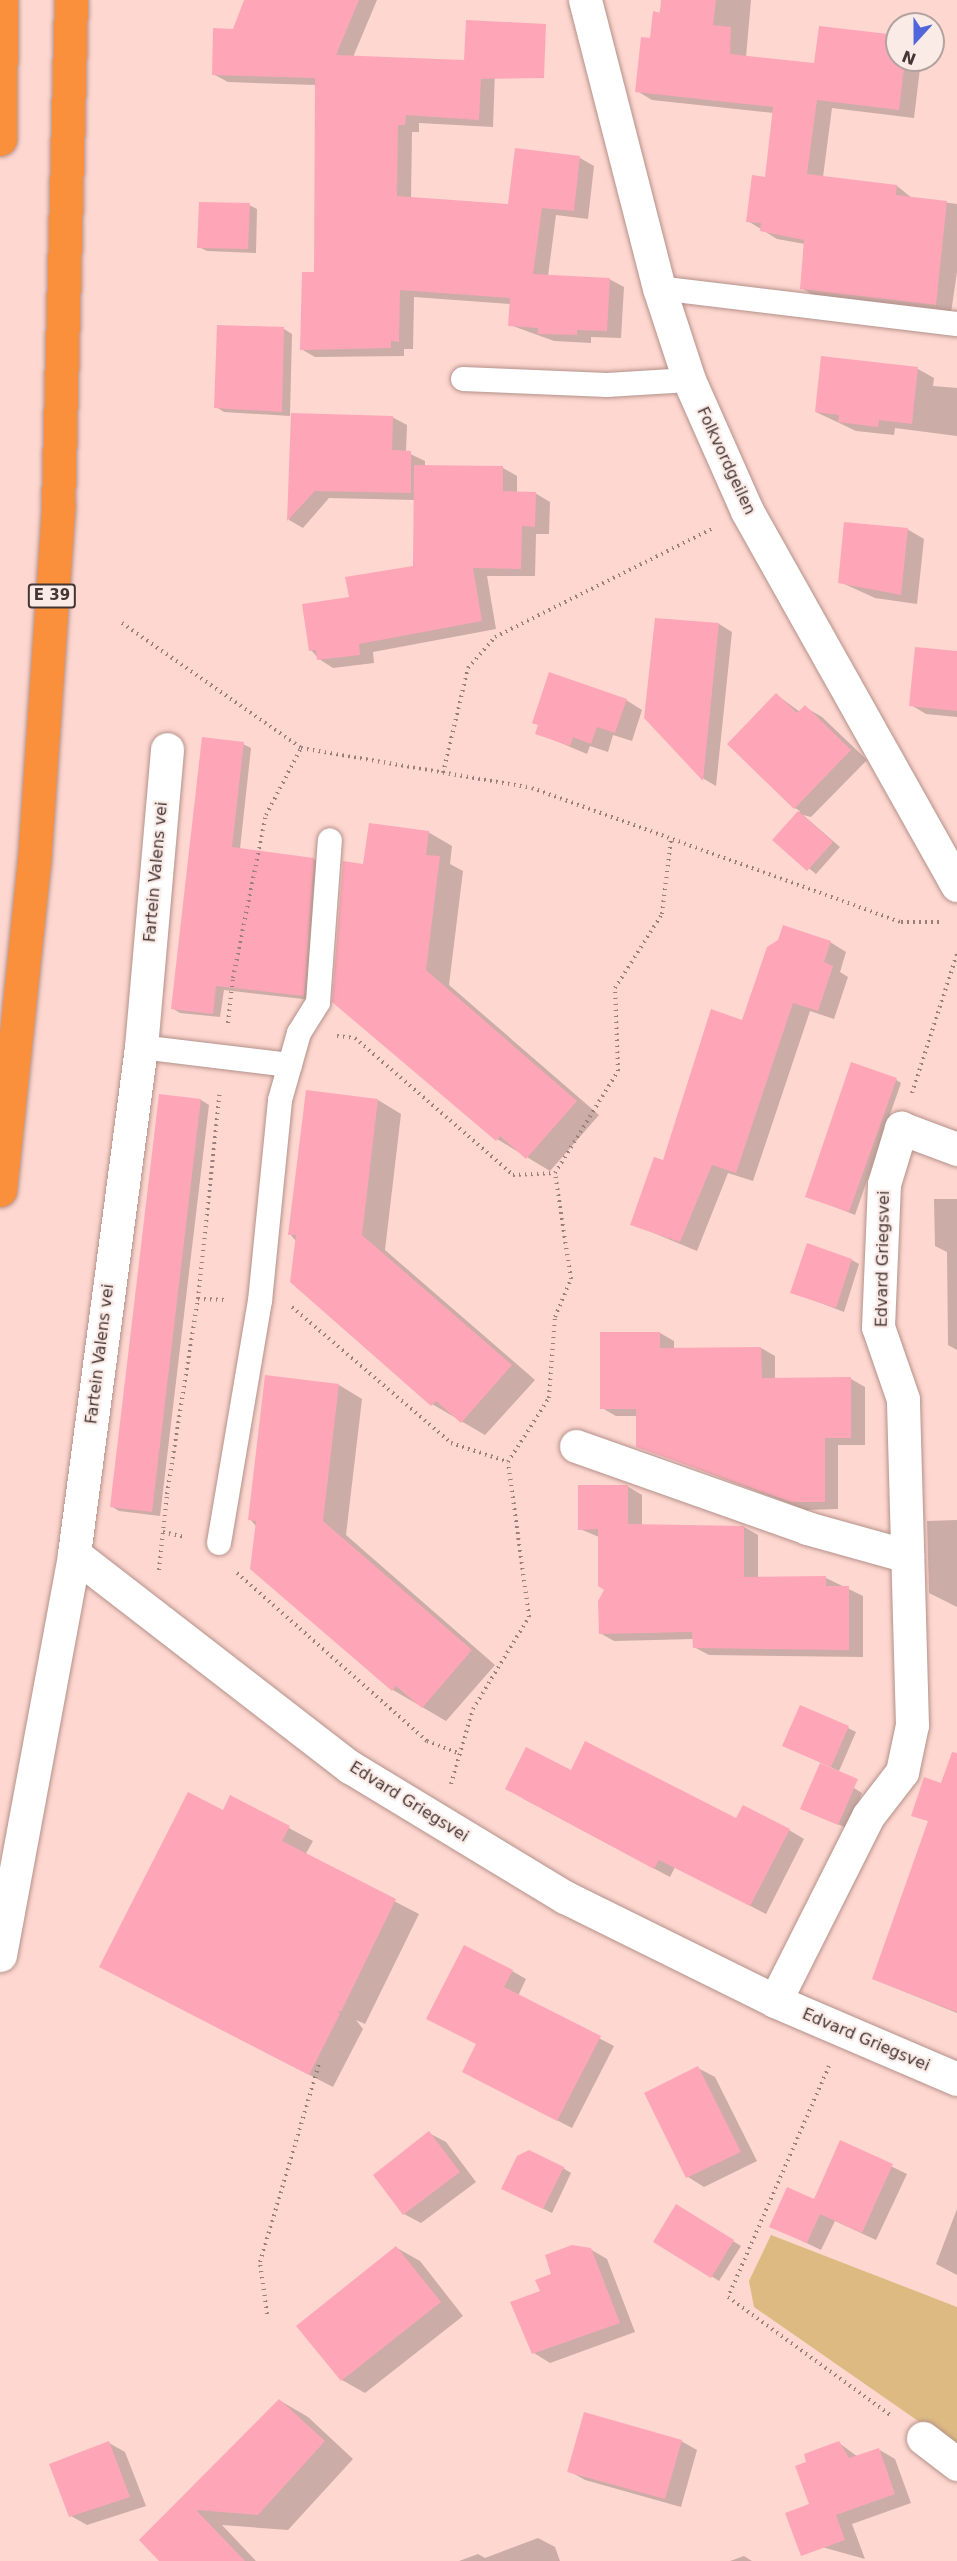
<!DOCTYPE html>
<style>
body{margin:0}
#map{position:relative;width:957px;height:2561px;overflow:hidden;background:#fed7d0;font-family:"DejaVu Sans",sans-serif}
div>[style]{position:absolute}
.green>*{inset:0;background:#dcba82}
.shadow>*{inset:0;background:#0003}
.building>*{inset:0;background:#fea6b7}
.path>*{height:4px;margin-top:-2px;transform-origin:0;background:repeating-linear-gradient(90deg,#9a807b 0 1.5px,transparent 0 6px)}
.roads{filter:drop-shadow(0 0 2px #b4918a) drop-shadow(0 0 2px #b4918a)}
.lane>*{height:24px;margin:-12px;padding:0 12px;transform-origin:12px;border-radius:12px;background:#fff}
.street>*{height:33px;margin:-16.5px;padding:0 16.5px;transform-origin:16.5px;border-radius:16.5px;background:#fff}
.highway>*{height:33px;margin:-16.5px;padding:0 16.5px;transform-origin:16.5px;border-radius:16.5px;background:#fa903b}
span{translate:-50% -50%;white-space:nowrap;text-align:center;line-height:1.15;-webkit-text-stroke:4.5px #faebe7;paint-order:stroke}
.shield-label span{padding:2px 4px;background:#faebe7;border:2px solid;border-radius:4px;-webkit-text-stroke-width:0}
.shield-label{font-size:15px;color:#453633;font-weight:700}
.street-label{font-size:16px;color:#453633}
.north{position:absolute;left:885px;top:12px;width:60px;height:60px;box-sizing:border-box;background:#faebe7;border:2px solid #b2a39f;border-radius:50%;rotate:201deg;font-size:16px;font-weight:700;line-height:24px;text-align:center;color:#453633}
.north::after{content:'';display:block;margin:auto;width:21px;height:27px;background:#5067dc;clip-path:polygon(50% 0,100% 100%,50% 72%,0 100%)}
</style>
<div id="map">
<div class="green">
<i style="clip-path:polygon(771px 2235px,957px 2307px,957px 2448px,754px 2307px,749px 2281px)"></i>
</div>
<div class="shadow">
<i style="clip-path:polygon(246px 0,377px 0,353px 57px,495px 70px,493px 127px,419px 123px,419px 132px,412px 132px,411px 199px,509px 205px,580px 158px,594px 166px,588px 219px,556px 215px,548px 276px,609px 279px,624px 287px,621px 338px,591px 337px,591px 343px,554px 341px,510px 325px,511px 304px,414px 297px,413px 349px,404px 349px,404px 356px,315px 357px,301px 349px,316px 273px,316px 85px,228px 82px,213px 74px)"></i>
<i style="clip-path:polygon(663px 0,751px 0,746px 57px,815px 64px,897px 37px,897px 60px,921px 60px,914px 118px,832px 108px,823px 177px,897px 186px,912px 198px,957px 204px,957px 272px,951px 313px,817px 297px,801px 288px,805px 244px,777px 239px,748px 221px,766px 178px,774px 113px,652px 100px,637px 91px)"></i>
<i style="clip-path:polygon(249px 205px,257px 209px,256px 253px,207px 251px,199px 247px)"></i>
<i style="clip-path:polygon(284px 329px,292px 334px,290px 416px,224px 412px,216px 407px)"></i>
<i style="clip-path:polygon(823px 358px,918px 369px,934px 378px,933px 386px,957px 388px,957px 436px,895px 428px,894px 435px,856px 431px,816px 412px)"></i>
<i style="clip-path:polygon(293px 415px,392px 417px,407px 425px,406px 452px,425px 461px,425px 467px,503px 468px,517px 476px,517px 493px,535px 493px,550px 502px,549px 534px,536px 534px,535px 576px,487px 576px,496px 629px,373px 652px,374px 663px,333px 668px,319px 659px,311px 650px,350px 598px,415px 567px,415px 500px,329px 498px,303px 528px,289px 520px)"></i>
<i style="clip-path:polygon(907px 529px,924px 539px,917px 604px,875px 598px,840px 582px)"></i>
<i style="clip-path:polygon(656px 620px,719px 624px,732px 632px,716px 786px,704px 779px,646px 718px)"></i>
<i style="clip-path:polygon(957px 653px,957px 717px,926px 714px,911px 705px)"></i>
<i style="clip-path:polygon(777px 695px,800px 712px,805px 707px,822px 717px,867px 760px,811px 817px,803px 815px,840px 847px,816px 874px,774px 840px,800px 811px,795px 808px)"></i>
<i style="clip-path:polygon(626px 700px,642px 710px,632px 741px,613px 735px,608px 752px,590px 746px,587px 754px,537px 733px)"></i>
<i style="clip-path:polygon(243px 744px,251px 748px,240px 849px,314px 859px,322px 864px,312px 1000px,224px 990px,220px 1017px,180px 1013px,172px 1008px)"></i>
<i style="clip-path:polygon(428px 832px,452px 846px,450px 864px,463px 871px,449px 985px,599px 1115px,550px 1171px,497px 1139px,365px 866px)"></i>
<i style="clip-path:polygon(830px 942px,846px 952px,840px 972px,848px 977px,834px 1019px,810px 1011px,753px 1181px,728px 1173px,697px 1251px,632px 1224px,743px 1021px)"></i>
<i style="clip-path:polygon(893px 1078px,901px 1083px,855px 1215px,807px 1196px)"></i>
<i style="clip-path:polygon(160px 1096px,201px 1100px,209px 1105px,160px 1516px,119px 1511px,111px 1506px)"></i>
<i style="clip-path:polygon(378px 1100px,401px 1114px,385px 1250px,535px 1380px,485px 1435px,432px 1404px,290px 1234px)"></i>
<i style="clip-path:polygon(934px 1199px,957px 1199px,957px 1350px,948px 1345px,947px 1252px,935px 1246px)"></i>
<i style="clip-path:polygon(852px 1260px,859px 1264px,844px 1312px,792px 1292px)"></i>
<i style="clip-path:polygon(660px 1333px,674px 1341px,674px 1349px,761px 1348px,775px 1356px,775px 1379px,851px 1379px,865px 1387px,865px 1445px,838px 1445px,838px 1509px,806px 1510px,637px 1446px,637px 1416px,616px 1416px,602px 1408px)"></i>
<i style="clip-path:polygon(339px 1385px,362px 1399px,346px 1535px,495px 1665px,446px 1721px,393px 1690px,250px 1519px)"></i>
<i style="clip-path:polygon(627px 1486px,642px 1495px,642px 1526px,744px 1527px,758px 1535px,758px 1578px,826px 1578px,863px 1596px,863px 1657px,709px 1655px,694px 1647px,694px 1639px,614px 1641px,600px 1633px,606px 1589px,599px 1537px,580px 1529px)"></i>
<i style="clip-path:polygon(957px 1520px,957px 1607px,929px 1593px,927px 1521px)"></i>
<i style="clip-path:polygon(848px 1728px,856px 1732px,839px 1771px,784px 1746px)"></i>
<i style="clip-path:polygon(571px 1772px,737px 1820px,789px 1830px,804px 1839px,766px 1914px,675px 1867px,670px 1877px,522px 1798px)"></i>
<i style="clip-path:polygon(854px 1788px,862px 1793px,847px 1828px,810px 1813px)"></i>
<i style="clip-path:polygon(231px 1797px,313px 1841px,305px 1855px,419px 1914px,365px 2024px,356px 2020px,363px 2029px,333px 2087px,101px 1967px,223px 1812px)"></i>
<i style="clip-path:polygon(957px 1824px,957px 2013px,873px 1979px)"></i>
<i style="clip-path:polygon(512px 1971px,526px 1979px,518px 1996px,614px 2046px,572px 2128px,478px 2079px,478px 2044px,443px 2026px)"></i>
<i style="clip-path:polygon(698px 2068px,715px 2077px,757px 2161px,704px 2187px,688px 2177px,646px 2094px)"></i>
<i style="clip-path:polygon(429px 2133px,446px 2142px,476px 2182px,421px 2223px,404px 2214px)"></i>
<i style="clip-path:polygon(841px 2142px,907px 2174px,876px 2240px,835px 2221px,821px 2250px,771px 2226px,814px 2201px)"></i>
<i style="clip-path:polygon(563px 2168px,571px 2173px,552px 2213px,511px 2193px)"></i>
<i style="clip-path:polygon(676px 2206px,741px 2246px,719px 2281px,655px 2241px)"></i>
<i style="clip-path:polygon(957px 2209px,957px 2275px,936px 2264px)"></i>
<i style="clip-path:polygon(397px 2248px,420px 2261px,463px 2316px,365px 2393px,342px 2380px)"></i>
<i style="clip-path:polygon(590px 2249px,607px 2259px,635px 2332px,550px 2363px,534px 2353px,541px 2292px,553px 2275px)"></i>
<i style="clip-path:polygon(279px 2400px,308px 2417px,353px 2459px,288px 2530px,222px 2525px,256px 2561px,161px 2561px,141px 2540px)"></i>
<i style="clip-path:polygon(681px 2441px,697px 2450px,681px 2507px,585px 2480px,569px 2471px)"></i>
<i style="clip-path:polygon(109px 2443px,125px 2452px,146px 2506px,87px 2525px,71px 2516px)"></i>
<i style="clip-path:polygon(839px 2443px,858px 2457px,878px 2449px,895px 2459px,911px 2503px,852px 2524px,865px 2559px,811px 2544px,811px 2504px)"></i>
<i style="clip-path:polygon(538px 2538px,555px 2547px,560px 2561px,459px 2561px,478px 2554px,485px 2558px)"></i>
<i style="clip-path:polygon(744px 2556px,752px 2561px,730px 2561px)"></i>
</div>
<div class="building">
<i style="clip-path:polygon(244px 0,359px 0,336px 55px,464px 60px,466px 20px,546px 24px,544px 78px,481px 79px,479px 120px,406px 115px,405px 125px,398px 125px,397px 196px,508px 204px,515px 148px,580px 156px,574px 211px,542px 208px,533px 274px,610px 278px,607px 331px,577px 330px,577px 335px,538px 334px,538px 328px,508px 326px,510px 298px,400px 290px,399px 342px,391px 341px,391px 348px,300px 350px,302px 272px,314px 272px,315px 78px,212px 75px,213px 28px,233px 29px)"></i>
<i style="clip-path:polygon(661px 0,716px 0,713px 25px,731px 27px,730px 54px,814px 63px,819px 26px,897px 35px,897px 60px,905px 60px,899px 110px,817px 100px,807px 174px,897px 185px,896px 195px,947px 201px,936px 305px,800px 289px,804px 240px,760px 231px,761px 223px,746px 222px,752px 175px,765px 177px,773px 107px,635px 92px,641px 37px,650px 38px,653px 11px,660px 13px)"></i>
<i style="clip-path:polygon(199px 202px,250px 203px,248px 249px,197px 248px)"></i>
<i style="clip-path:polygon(217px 325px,284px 327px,282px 412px,214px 408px)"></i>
<i style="clip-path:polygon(821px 356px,918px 367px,912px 424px,879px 420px,878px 427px,838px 422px,839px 415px,815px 412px)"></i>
<i style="clip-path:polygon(291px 413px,393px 416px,392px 450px,411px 451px,411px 493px,315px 491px,287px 521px)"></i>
<i style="clip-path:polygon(414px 465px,503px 466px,503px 491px,536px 492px,535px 527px,522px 526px,521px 569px,473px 568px,482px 621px,359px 644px,360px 655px,317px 660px,316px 650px,309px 651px,302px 604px,349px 597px,345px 577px,413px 566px)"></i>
<i style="clip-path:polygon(844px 522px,908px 528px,901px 595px,838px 583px)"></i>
<i style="clip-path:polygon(655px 618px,719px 623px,703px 781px,644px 718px)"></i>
<i style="clip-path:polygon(915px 647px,957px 651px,957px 711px,909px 706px)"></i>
<i style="clip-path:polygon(549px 672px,627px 699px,615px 733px,597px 727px,591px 744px,573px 737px,570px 746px,535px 734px,538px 725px,532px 723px)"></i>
<i style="clip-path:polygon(776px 693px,797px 713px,805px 705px,851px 750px,794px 809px,727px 744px)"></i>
<i style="clip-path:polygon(202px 737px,244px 742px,232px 847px,314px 858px,304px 996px,216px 986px,213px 1014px,171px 1009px)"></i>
<i style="clip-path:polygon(798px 811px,833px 842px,807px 871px,772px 840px)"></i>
<i style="clip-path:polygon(369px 823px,429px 831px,426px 855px,440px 856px,426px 970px,577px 1101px,526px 1159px,500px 1136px,496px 1141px,332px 1002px,343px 861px,363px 864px)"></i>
<i style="clip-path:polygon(783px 925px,831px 941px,824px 962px,833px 966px,818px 1011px,793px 1003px,736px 1173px,712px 1165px,680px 1242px,630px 1225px,654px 1157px,663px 1160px,711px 1009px,742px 1020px,767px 947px,778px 940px)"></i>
<i style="clip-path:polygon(851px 1062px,897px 1078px,849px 1212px,805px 1197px)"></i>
<i style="clip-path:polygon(306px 1090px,378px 1099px,362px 1235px,512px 1365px,461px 1423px,436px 1401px,431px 1406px,290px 1282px,296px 1235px,288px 1235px)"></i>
<i style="clip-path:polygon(159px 1094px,201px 1099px,152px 1512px,110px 1507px)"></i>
<i style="clip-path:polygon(807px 1243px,852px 1259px,836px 1308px,790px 1293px)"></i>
<i style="clip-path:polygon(600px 1332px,660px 1332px,660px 1348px,761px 1347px,762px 1378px,851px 1377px,851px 1438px,825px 1438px,825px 1502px,791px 1502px,636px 1447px,636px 1409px,600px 1409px)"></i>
<i style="clip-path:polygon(265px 1375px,339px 1384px,323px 1521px,472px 1650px,422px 1708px,396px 1686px,392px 1691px,250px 1569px,256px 1521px,248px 1520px)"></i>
<i style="clip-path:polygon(578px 1485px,628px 1485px,628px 1524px,744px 1526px,744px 1577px,826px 1576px,826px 1586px,849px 1586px,849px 1650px,693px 1648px,692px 1632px,599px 1634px,598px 1601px,604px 1590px,598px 1586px,598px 1529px,578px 1530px)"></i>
<i style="clip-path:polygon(800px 1705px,849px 1726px,831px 1767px,782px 1746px)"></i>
<i style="clip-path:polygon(585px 1741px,736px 1818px,743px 1805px,790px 1829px,750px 1906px,659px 1860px,654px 1869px,505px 1789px,526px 1747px,571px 1770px)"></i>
<i style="clip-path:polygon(952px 1752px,957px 1753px,957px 2012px,872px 1979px,928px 1821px,911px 1816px,924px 1777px,941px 1783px)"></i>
<i style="clip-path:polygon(820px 1763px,858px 1779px,838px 1825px,800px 1809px)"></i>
<i style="clip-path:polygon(188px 1792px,223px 1810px,230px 1795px,290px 1826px,282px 1841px,396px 1899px,341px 2012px,337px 2010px,340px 2014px,309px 2075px,99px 1967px)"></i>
<i style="clip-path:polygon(464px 1945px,513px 1970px,504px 1987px,601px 2036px,557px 2121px,462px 2072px,476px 2044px,426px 2019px)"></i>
<i style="clip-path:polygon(698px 2066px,741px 2152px,686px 2178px,644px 2093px)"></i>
<i style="clip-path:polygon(429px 2131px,460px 2172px,403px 2215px,373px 2175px)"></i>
<i style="clip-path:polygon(840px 2140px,893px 2164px,862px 2233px,820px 2214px,807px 2243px,769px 2227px,787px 2187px,814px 2199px)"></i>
<i style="clip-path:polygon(529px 2150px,564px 2167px,543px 2209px,501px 2189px,517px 2156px)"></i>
<i style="clip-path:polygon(676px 2204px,734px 2240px,711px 2278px,653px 2242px)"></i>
<i style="clip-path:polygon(572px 2245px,591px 2248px,620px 2323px,532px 2354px,510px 2302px,540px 2291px,535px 2280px,551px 2274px,545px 2255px)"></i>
<i style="clip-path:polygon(396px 2246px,441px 2302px,341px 2381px,296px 2326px)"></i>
<i style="clip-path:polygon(279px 2399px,325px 2441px,258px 2515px,196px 2510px,245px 2561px,159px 2561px,139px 2540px)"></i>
<i style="clip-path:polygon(584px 2412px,682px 2440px,665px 2499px,567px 2472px)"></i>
<i style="clip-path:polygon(109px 2441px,130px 2497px,69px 2517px,49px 2464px)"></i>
<i style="clip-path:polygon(839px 2441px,849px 2458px,879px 2448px,895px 2494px,836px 2515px,845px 2540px,801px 2556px,785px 2513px,809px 2504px,795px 2466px,806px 2462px,804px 2454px)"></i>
</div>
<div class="path">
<i style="left:122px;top:623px;width:218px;rotate:34.9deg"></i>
<i style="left:301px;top:748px;width:234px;rotate:9.8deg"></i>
<i style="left:532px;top:788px;width:393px;rotate:20deg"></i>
<i style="left:901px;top:922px;width:42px"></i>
<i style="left:443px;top:773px;width:108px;rotate:-76.6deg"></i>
<i style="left:468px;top:668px;width:41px;rotate:-48.9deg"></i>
<i style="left:495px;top:637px;width:242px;rotate:-26.5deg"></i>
<i style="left:228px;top:1023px;width:45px;rotate:-83.7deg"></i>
<i style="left:233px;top:978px;width:166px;rotate:-78.6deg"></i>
<i style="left:266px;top:815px;width:76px;rotate:-62.4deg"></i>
<i style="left:337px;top:1036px;width:18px;rotate:6deg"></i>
<i style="left:355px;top:1038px;width:209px;rotate:40.9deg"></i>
<i style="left:513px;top:1175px;width:42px;rotate:-2.7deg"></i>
<i style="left:912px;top:1093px;width:146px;rotate:-72.1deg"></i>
<i style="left:198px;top:1299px;width:29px;rotate:2deg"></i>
<i style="left:292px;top:1307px;width:209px;rotate:40.5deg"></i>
<i style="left:451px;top:1443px;width:60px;rotate:18.4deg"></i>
<i style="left:163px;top:1532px;width:23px;rotate:13deg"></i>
<i style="left:159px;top:1570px;width:76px;rotate:-84deg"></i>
<i style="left:167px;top:1494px;width:197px;rotate:-81deg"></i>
<i style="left:198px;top:1299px;width:210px;rotate:-84deg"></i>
<i style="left:237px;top:1573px;width:254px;rotate:41.5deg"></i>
<i style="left:427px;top:1741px;width:33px;rotate:21deg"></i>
<i style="left:451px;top:1784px;width:78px;rotate:-73.7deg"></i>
<i style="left:473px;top:1709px;width:108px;rotate:-58.7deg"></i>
<i style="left:529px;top:1617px;width:156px;rotate:-97.7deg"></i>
<i style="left:508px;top:1462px;width:76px;rotate:-57.4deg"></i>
<i style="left:549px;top:1398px;width:81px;rotate:-85.8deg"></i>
<i style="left:555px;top:1317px;width:41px;rotate:-67.2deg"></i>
<i style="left:571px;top:1279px;width:107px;rotate:-98.6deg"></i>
<i style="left:555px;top:1173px;width:120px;rotate:-58.3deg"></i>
<i style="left:618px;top:1071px;width:83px;rotate:-92.1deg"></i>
<i style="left:615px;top:988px;width:88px;rotate:-57.6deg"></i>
<i style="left:662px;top:914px;width:76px;rotate:-83.2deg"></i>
<i style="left:829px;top:2066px;width:252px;rotate:113.6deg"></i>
<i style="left:728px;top:2297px;width:203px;rotate:36deg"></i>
<i style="left:267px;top:2314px;width:52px;rotate:-97.7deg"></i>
<i style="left:260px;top:2262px;width:207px;rotate:-73.4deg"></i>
</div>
<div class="roads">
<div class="lane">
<i style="left:659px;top:288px;width:300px;rotate:6.9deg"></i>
<i style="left:463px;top:379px;width:144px;rotate:2.4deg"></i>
<i style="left:607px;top:385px;width:82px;rotate:-3.5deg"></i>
<i style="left:141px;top:1047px;width:150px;rotate:6.9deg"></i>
<i style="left:219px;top:1543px;width:245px;rotate:-80.4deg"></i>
<i style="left:260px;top:1301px;width:202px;rotate:-84.3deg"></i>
<i style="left:280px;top:1100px;width:70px;rotate:-74.2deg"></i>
<i style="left:299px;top:1033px;width:36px;rotate:-58deg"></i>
<i style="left:318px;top:1002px;width:162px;rotate:-85.8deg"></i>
</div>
<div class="street">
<i style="left:585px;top:0;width:297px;rotate:75.6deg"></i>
<i style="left:659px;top:288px;width:97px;rotate:71.9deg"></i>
<i style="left:689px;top:380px;width:143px;rotate:66.1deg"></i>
<i style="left:747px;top:511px;width:429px;rotate:60.7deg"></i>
<i style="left:576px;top:1446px;width:245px;rotate:19.5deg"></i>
<i style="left:807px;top:1528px;width:104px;rotate:15.6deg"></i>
<i style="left:74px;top:1554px;width:349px;rotate:37.7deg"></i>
<i style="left:350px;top:1767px;width:251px;rotate:31.2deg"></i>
<i style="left:565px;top:1897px;width:234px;rotate:26.3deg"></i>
<i style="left:775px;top:2001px;width:198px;rotate:23.2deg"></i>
<i style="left:0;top:1955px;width:408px;rotate:-79.5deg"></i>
<i style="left:74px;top:1554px;width:511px;rotate:-82.47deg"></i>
<i style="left:141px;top:1047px;width:299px;rotate:-85deg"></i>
<i style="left:775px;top:2001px;width:207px;rotate:-63.3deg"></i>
<i style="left:868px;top:1816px;width:56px;rotate:-52.3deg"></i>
<i style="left:902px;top:1772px;width:48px;rotate:-78deg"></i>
<i style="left:912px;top:1725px;width:326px;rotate:-91.6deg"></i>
<i style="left:903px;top:1399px;width:76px;rotate:-109.1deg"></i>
<i style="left:878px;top:1327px;width:143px;rotate:-87.6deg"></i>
<i style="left:884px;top:1184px;width:59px;rotate:-73.1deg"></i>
<i style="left:901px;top:1128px;width:60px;rotate:20.6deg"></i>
<i style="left:923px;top:2438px;width:43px;rotate:37.4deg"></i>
</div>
<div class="highway">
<i style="left:0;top:139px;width:139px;rotate:-89.6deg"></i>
<i style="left:0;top:1190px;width:329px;rotate:-84.1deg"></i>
<i style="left:34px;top:863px;width:357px;rotate:-86.1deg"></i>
<i style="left:58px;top:507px;width:507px;rotate:-88.53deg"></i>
</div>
</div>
<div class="shield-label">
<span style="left:52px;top:596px">E 39</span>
</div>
<div class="street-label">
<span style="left:726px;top:461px;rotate:65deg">Folkvordgeilen</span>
<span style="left:156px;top:872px;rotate:-85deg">Fartein Valens vei</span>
<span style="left:883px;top:1259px;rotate:-89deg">Edvard Griegsvei</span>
<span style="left:100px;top:1354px;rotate:-83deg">Fartein Valens vei</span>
<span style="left:409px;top:1802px;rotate:32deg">Edvard Griegsvei</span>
<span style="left:866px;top:2040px;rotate:23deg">Edvard Griegsvei</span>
</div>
<div class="north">N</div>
</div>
